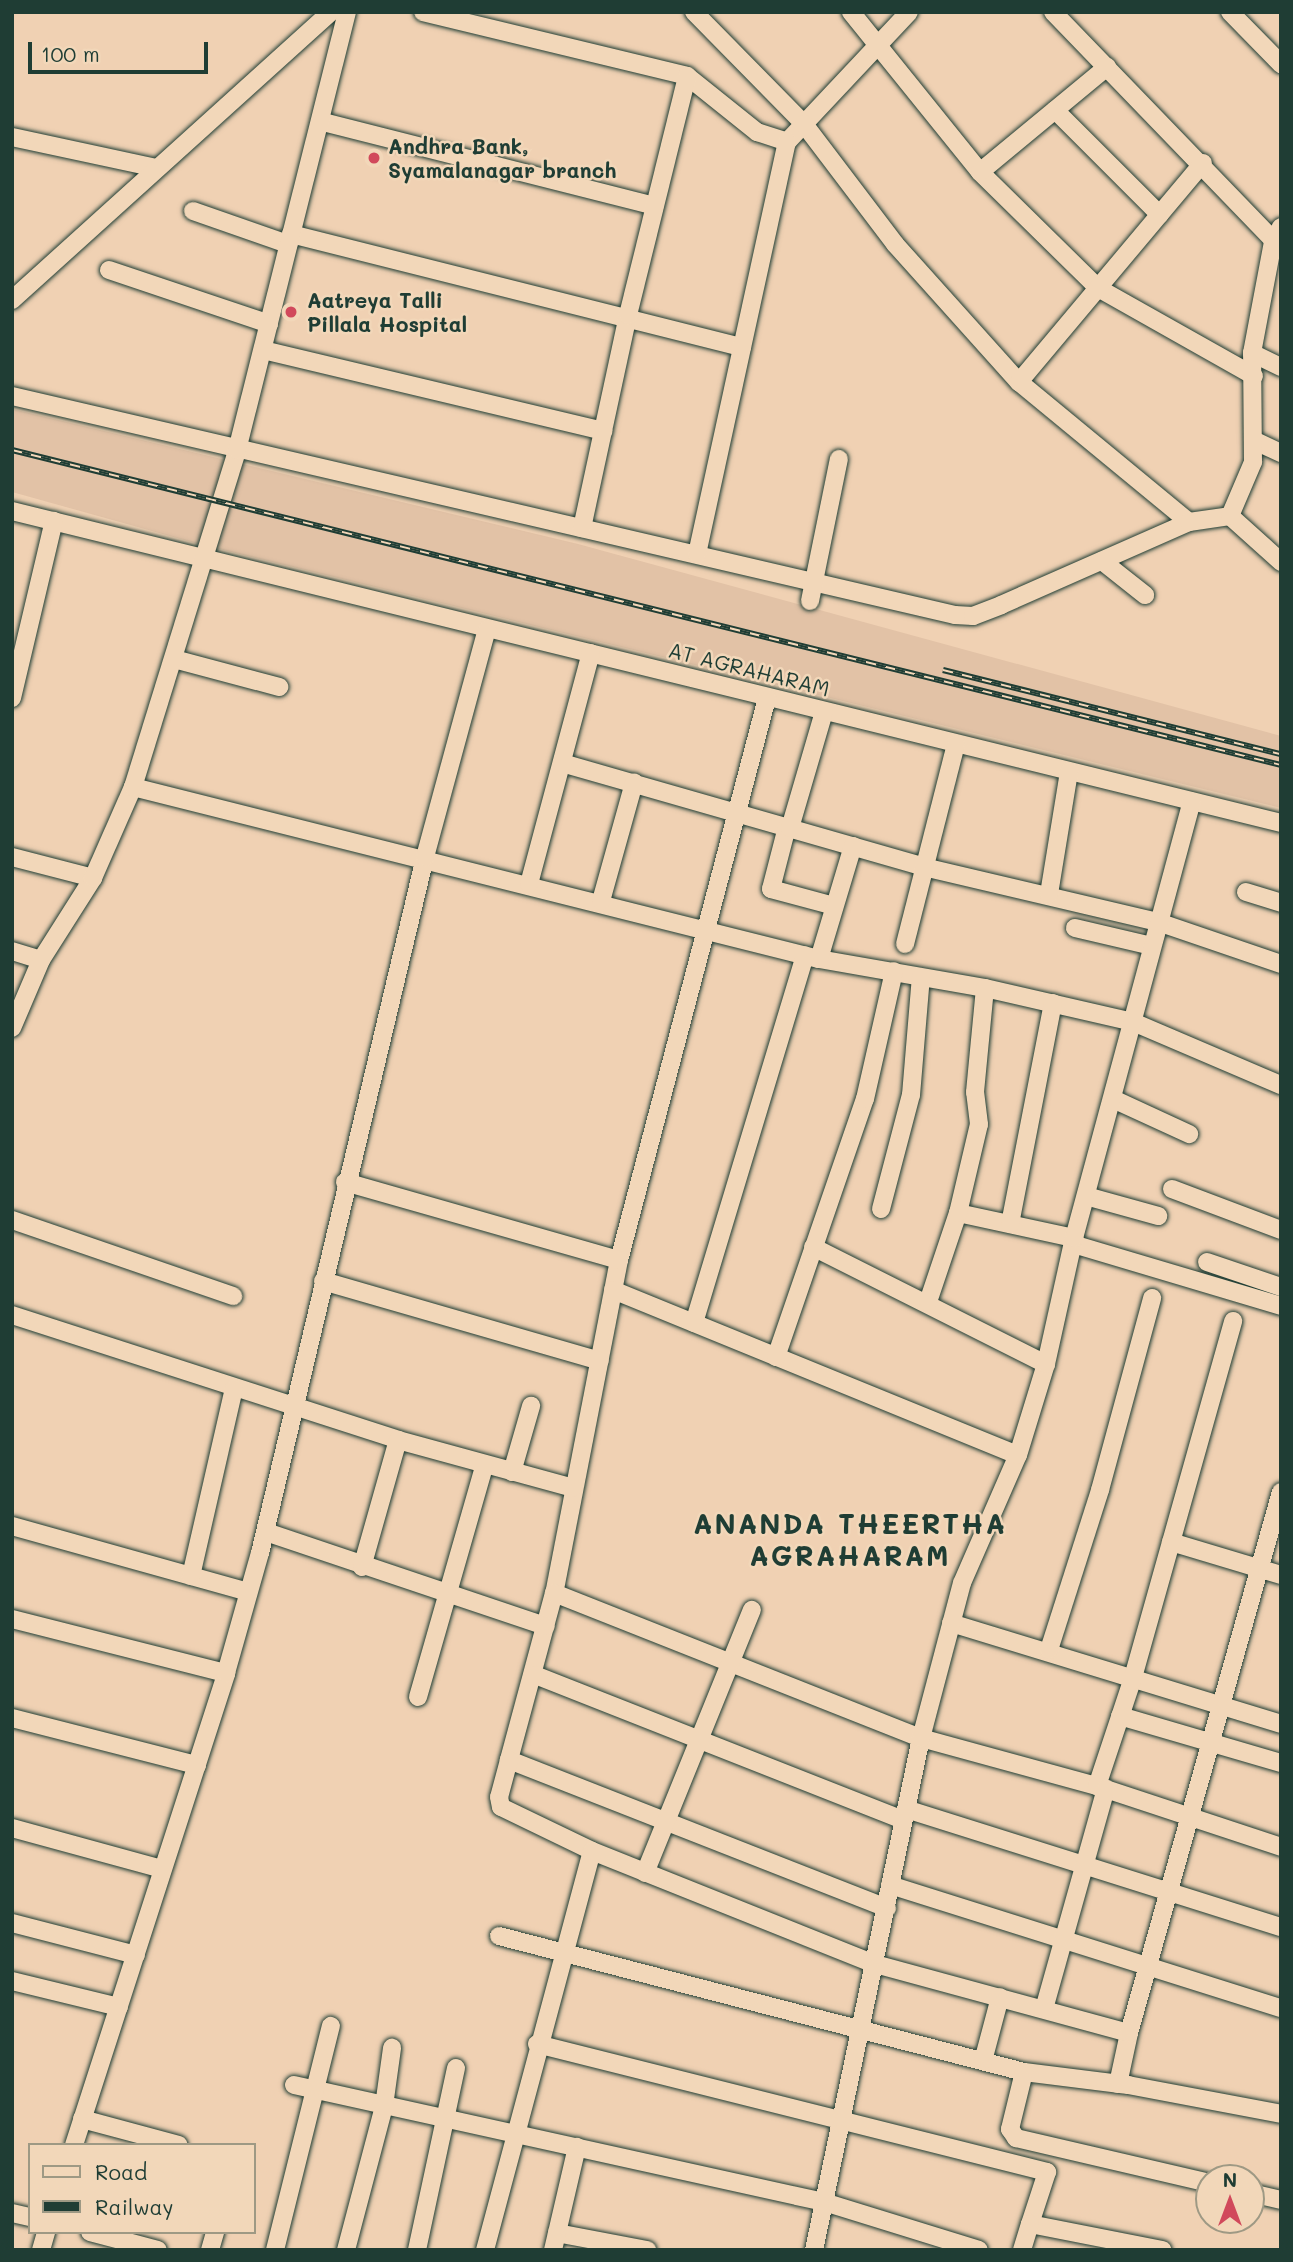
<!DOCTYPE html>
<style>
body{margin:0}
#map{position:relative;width:1293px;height:2262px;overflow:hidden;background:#f0d1b3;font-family:Mali,sans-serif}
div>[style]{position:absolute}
.built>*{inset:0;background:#e2c2a6}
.roads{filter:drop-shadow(0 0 2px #1f3d34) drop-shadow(0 0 2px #1f3d34)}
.minor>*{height:18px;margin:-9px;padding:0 9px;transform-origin:9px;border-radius:9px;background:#f2d7b9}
.rail>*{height:6px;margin-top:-3px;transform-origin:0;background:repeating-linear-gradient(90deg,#f2d7b9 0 10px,#1f3d34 0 20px);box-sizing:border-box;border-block:2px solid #1f3d34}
.dots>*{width:19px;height:19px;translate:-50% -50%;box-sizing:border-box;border:4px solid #f2d7b9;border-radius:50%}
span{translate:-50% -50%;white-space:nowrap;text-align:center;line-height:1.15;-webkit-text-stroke:5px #f2d7b9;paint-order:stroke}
.poi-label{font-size:21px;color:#1f3d34;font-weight:700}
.left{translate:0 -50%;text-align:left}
.street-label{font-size:21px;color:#1f3d34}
.district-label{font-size:28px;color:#1f3d34;font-weight:700;letter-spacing:2px}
.frame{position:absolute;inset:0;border:14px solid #1f3d34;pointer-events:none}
.legend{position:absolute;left:28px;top:2143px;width:228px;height:91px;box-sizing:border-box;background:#f2d7b9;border:2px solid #9e9984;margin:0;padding:9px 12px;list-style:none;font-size:21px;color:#1f3d34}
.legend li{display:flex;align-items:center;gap:14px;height:35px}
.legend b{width:35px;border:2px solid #9e9984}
.north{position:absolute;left:1195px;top:2164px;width:70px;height:70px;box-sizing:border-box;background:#f2d7b9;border:2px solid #9e9984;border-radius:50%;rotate:0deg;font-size:19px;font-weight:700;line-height:28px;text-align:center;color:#1f3d34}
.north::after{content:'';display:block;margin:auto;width:24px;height:32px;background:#d1495b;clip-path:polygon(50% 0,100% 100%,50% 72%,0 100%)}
.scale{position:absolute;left:28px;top:42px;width:180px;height:32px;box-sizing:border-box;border:4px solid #1f3d34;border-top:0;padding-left:9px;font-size:21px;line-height:24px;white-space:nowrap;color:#1f3d34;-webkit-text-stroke:5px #f2d7b9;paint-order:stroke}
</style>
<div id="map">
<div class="built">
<i style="clip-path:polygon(12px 409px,578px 544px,1281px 736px,1281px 808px,195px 543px,12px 492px)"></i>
</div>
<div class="roads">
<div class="minor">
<i style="left:423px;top:12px;width:272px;rotate:13.6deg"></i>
<i style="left:687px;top:76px;width:90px;rotate:38.7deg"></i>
<i style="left:757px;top:132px;width:32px;rotate:18deg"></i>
<i style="left:787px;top:142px;width:178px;rotate:-46.8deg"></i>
<i style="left:694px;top:12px;width:157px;rotate:45.5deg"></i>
<i style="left:804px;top:124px;width:151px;rotate:52.8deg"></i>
<i style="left:895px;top:244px;width:186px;rotate:48.1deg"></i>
<i style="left:1019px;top:382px;width:220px;rotate:39.5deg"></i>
<i style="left:851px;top:12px;width:206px;rotate:51.1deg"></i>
<i style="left:980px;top:172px;width:165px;rotate:44.5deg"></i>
<i style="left:1098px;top:288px;width:179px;rotate:29.4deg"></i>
<i style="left:1053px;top:12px;width:328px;rotate:46deg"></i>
<i style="left:1230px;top:12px;width:73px;rotate:45.6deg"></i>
<i style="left:1055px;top:110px;width:148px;rotate:45deg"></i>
<i style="left:323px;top:122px;width:342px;rotate:14.2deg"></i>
<i style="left:12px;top:137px;width:147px;rotate:12.1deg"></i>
<i style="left:980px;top:172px;width:165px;rotate:-39.6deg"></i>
<i style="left:193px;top:211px;width:101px;rotate:19.2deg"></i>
<i style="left:291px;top:234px;width:465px;rotate:14.1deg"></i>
<i style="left:109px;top:270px;width:169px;rotate:18.6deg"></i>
<i style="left:12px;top:300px;width:430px;rotate:-42.1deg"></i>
<i style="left:263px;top:350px;width:350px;rotate:13.4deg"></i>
<i style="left:1252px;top:353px;width:32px;rotate:26deg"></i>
<i style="left:1019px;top:382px;width:286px;rotate:-50deg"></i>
<i style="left:12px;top:396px;width:968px;rotate:13.07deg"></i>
<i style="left:955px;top:615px;width:18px;rotate:3deg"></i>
<i style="left:973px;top:616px;width:30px;rotate:-21deg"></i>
<i style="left:1001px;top:605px;width:206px;rotate:-23.8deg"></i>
<i style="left:1189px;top:522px;width:41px;rotate:-8.3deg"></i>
<i style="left:1230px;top:516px;width:69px;rotate:42deg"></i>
<i style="left:1253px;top:440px;width:31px;rotate:25deg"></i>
<i style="left:12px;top:511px;width:1307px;rotate:13.81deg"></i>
<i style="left:1230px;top:516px;width:59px;rotate:-66.9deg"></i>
<i style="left:1253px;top:462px;width:109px;rotate:-90.5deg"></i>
<i style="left:1252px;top:353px;width:113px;rotate:-79.3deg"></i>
<i style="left:1273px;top:242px;width:17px;rotate:-62deg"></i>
<i style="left:582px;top:528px;width:218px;rotate:-77.8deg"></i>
<i style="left:628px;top:315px;width:246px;rotate:-76.1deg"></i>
<i style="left:697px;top:554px;width:422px;rotate:-77.7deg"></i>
<i style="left:1102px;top:561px;width:55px;rotate:38.3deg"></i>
<i style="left:810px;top:601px;width:145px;rotate:-78.5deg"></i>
<i style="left:174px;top:659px;width:109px;rotate:14.9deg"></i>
<i style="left:12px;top:698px;width:182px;rotate:-76.7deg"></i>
<i style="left:767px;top:698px;width:581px;rotate:104.75deg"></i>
<i style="left:619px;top:1260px;width:339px;rotate:101deg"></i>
<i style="left:554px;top:1593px;width:173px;rotate:105.1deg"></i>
<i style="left:509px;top:1760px;width:406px;rotate:21.4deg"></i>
<i style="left:562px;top:763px;width:381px;rotate:16deg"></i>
<i style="left:928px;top:868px;width:236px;rotate:13.2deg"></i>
<i style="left:1158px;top:922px;width:130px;rotate:18.9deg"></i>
<i style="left:133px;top:787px;width:707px;rotate:14.08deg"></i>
<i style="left:819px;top:959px;width:169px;rotate:9.9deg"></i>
<i style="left:985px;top:988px;width:152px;rotate:12.9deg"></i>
<i style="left:1133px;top:1022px;width:161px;rotate:23.1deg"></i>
<i style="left:787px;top:827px;width:64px;rotate:104.5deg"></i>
<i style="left:771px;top:889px;width:65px;rotate:15.1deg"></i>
<i style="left:790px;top:828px;width:121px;rotate:-73.7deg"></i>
<i style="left:12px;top:857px;width:84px;rotate:14.5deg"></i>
<i style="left:529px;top:884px;width:239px;rotate:-75deg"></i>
<i style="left:1246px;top:892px;width:37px;rotate:17deg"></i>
<i style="left:1049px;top:894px;width:124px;rotate:-80.7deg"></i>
<i style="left:601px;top:901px;width:123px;rotate:-74.4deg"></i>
<i style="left:1075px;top:928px;width:79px;rotate:13.2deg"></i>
<i style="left:905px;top:944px;width:206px;rotate:-75.7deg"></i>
<i style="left:12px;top:951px;width:30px;rotate:17deg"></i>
<i style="left:819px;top:959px;width:118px;rotate:-73.3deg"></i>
<i style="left:12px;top:1028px;width:74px;rotate:-66.9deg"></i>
<i style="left:41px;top:960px;width:97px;rotate:-57.6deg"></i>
<i style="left:93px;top:878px;width:99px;rotate:-66.3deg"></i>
<i style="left:133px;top:787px;width:353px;rotate:-72.8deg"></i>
<i style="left:237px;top:450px;width:452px;rotate:-75.9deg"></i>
<i style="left:1113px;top:1099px;width:84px;rotate:24.7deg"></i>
<i style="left:345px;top:1182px;width:285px;rotate:15.9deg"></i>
<i style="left:1172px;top:1189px;width:116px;rotate:20.6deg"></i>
<i style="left:1086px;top:1196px;width:75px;rotate:15.5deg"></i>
<i style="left:881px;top:1209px;width:118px;rotate:-75.3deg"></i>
<i style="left:911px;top:1095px;width:118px;rotate:-85.2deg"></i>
<i style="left:958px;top:1213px;width:119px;rotate:12.2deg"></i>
<i style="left:12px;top:1220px;width:234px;rotate:19deg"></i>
<i style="left:1010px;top:1224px;width:225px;rotate:-79deg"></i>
<i style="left:1073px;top:1244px;width:217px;rotate:16.6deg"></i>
<i style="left:813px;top:1247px;width:261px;rotate:26.7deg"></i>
<i style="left:1207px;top:1262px;width:78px;rotate:18.7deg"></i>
<i style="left:323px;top:1281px;width:288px;rotate:16.1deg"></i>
<i style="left:613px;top:1290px;width:437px;rotate:22.2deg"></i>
<i style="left:928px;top:1302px;width:94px;rotate:-71.4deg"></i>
<i style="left:958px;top:1213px;width:91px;rotate:-76.7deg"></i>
<i style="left:979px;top:1124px;width:32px;rotate:-97deg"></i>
<i style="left:975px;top:1092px;width:104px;rotate:-84.5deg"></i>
<i style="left:12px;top:1315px;width:406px;rotate:17.9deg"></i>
<i style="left:398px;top:1440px;width:181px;rotate:15.3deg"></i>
<i style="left:694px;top:1323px;width:384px;rotate:-73.2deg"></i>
<i style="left:776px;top:1357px;width:273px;rotate:-71deg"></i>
<i style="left:865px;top:1099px;width:131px;rotate:-77.2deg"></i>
<i style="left:512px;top:1472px;width:69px;rotate:-73.9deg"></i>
<i style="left:12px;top:1526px;width:245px;rotate:15.6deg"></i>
<i style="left:266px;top:1532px;width:295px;rotate:18.6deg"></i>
<i style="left:1171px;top:1542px;width:115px;rotate:16.7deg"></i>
<i style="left:362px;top:1567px;width:132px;rotate:-74.2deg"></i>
<i style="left:191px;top:1576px;width:192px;rotate:-77.1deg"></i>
<i style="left:554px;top:1593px;width:395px;rotate:21.6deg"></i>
<i style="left:921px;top:1738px;width:182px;rotate:15.3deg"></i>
<i style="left:1097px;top:1786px;width:194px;rotate:18.3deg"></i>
<i style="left:12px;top:1619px;width:221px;rotate:14.2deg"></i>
<i style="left:951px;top:1623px;width:345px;rotate:17deg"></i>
<i style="left:1049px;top:1650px;width:168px;rotate:-72.3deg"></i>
<i style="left:1100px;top:1490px;width:199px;rotate:-74.8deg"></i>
<i style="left:535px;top:1675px;width:396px;rotate:21.5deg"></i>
<i style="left:418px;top:1697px;width:242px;rotate:-74deg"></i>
<i style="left:1120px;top:1716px;width:168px;rotate:16.3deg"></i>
<i style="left:12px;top:1718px;width:191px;rotate:14.3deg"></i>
<i style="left:509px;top:1760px;width:38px;rotate:105deg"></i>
<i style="left:499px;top:1797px;width:10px;rotate:79deg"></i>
<i style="left:501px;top:1807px;width:101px;rotate:25.8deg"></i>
<i style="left:1097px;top:1786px;width:111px;rotate:-71.6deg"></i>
<i style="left:1132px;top:1681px;width:374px;rotate:-74.3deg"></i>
<i style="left:906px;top:1809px;width:393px;rotate:17.5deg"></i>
<i style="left:12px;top:1828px;width:156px;rotate:15.3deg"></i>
<i style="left:645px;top:1873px;width:284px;rotate:-67.9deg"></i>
<i style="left:890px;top:1885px;width:410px;rotate:17.5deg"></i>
<i style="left:12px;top:1923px;width:128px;rotate:14.5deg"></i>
<i style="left:499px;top:1936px;width:542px;rotate:14.52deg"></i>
<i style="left:1024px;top:2072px;width:105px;rotate:7.1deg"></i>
<i style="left:1128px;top:2085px;width:156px;rotate:10.7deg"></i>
<i style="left:12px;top:1981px;width:110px;rotate:13.7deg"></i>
<i style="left:1044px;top:2009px;width:229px;rotate:-74.3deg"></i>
<i style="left:537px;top:2044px;width:526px;rotate:14.09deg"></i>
<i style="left:1047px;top:2172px;width:55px;rotate:108.1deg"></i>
<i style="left:1030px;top:2224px;width:135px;rotate:11.1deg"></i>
<i style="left:983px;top:2061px;width:66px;rotate:-75.1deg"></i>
<i style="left:1024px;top:2072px;width:59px;rotate:103.8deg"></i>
<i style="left:1010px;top:2129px;width:11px;rotate:56deg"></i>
<i style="left:1016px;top:2138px;width:198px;rotate:13.1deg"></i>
<i style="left:1118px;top:2084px;width:52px;rotate:-77.8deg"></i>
<i style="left:294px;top:2085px;width:543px;rotate:12.45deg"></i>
<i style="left:824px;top:2202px;width:162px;rotate:17.2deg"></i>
<i style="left:82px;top:2119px;width:100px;rotate:15deg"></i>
<i style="left:74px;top:2145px;width:496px;rotate:-72.1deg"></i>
<i style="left:226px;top:1673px;width:125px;rotate:-74.2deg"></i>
<i style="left:260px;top:1553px;width:715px;rotate:-76.66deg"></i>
<i style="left:425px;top:857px;width:236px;rotate:-74.8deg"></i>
<i style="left:1251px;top:2193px;width:31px;rotate:13deg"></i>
<i style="left:12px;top:2213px;width:18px;rotate:13deg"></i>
<i style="left:90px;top:2232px;width:70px;rotate:14.8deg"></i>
<i style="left:557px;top:2233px;width:92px;rotate:10.7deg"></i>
<i style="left:41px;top:2250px;width:19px;rotate:-74deg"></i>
<i style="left:210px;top:2250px;width:19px;rotate:-74deg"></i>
<i style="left:275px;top:2250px;width:231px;rotate:-76deg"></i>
<i style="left:346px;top:2250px;width:149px;rotate:-75.2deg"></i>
<i style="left:384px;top:2106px;width:59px;rotate:-82.1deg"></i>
<i style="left:417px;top:2250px;width:186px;rotate:-77.9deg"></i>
<i style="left:485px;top:2250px;width:413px;rotate:-75deg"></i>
<i style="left:592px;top:1851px;width:305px;rotate:21.8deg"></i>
<i style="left:875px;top:1964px;width:263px;rotate:15.2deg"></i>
<i style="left:1129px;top:2033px;width:562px;rotate:-74.31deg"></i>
<i style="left:553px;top:2250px;width:106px;rotate:-76.9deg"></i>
<i style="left:814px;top:2250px;width:523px;rotate:-78.2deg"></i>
<i style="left:921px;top:1738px;width:160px;rotate:-75.2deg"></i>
<i style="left:962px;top:1583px;width:140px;rotate:-66.4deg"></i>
<i style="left:1018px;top:1455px;width:95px;rotate:-72.9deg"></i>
<i style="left:1046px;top:1364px;width:129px;rotate:-77.5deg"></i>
<i style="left:1074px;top:1238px;width:452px;rotate:-74.9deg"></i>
<i style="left:1022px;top:2250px;width:27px;rotate:-73deg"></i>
</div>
</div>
<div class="rail">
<i style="left:12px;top:450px;width:1308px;rotate:13.94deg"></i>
<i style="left:943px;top:670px;width:348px;rotate:14deg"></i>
</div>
<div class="dots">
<i style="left:374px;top:158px;background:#d1495b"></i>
<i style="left:291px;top:312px;background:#d1495b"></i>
</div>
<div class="poi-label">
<span class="left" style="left:388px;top:158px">Andhra Bank,<br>Syamalanagar branch</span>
<span class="left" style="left:307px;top:312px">Aatreya Talli<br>Pillala Hospital</span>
</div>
<div class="street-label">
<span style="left:749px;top:669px;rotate:14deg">AT AGRAHARAM</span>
</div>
<div class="district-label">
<span style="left:850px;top:1539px">ANANDA THEERTHA<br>AGRAHARAM</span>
</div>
<div class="frame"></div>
<ul class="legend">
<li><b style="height:9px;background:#f2d7b9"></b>Road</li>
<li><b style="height:9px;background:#1f3d34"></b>Railway</li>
</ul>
<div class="north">N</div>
<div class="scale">100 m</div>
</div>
